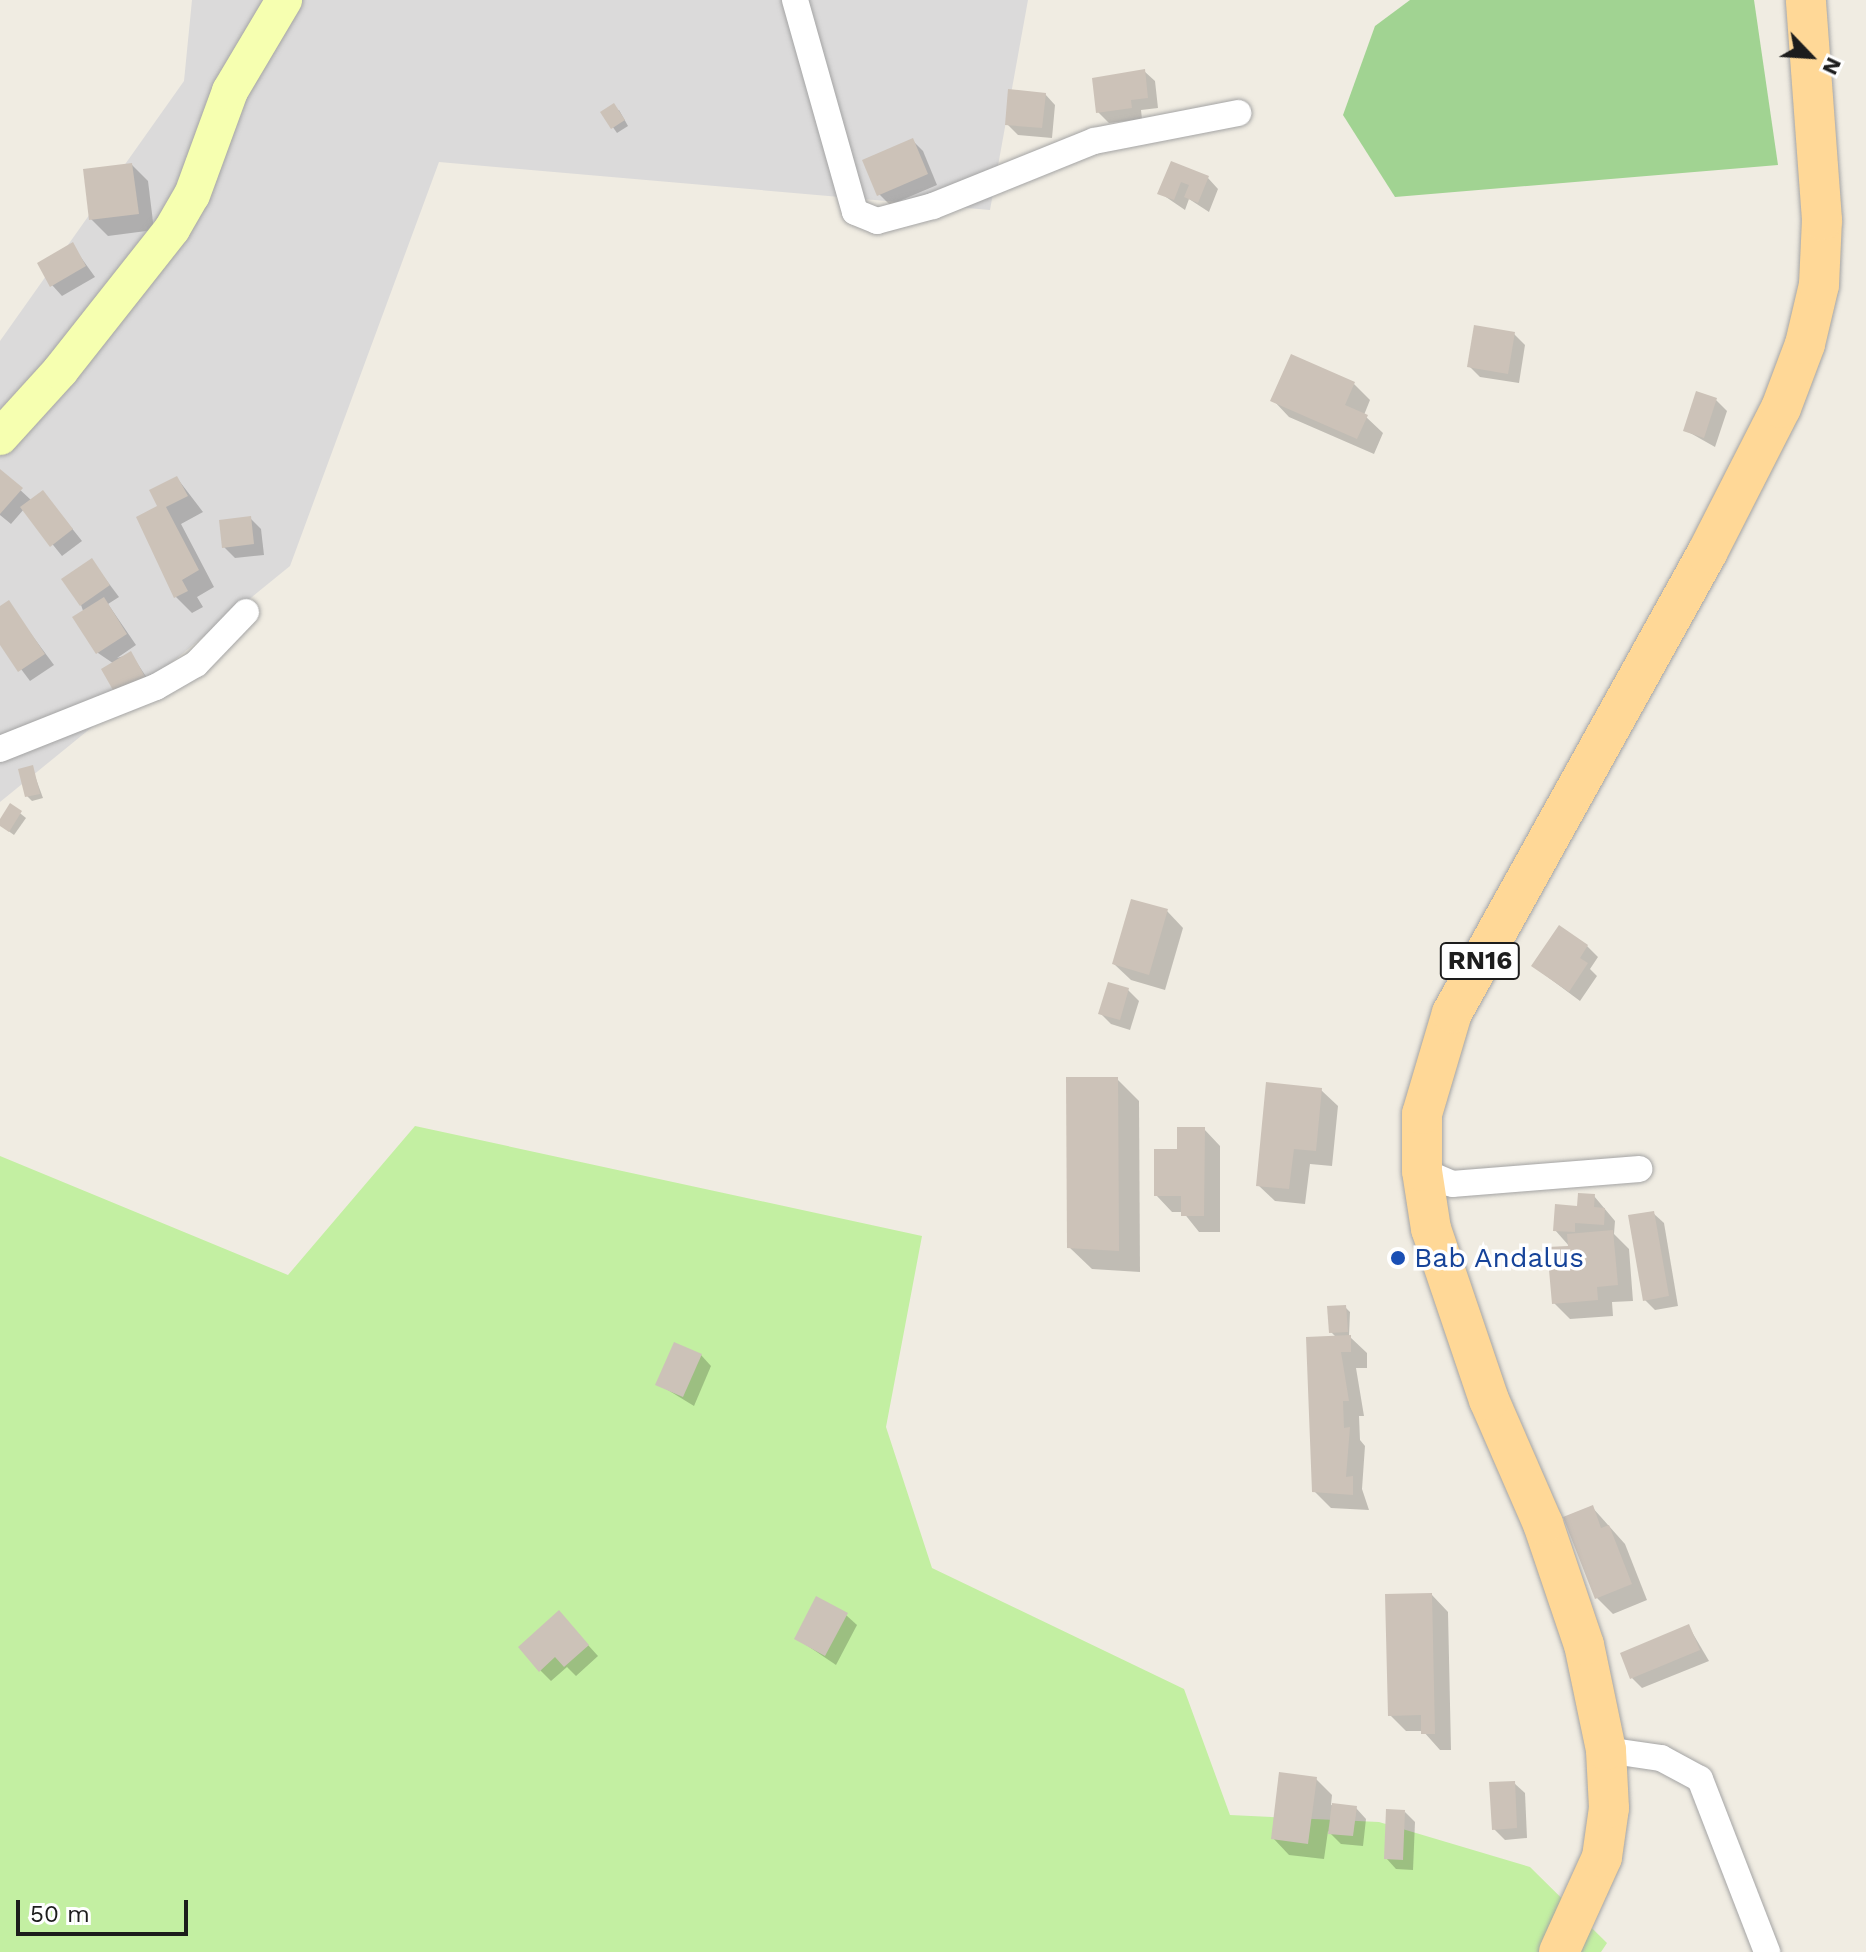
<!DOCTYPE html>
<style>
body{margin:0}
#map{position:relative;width:1866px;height:1952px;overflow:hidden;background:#f0ece2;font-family:"Work Sans",sans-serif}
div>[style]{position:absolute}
.residential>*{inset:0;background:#dbdada}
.grass>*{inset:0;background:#c3efa2}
.forest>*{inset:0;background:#a1d392}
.shadow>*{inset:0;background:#0003}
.building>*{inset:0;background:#ccc2b8}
.roads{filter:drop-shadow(0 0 2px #a4a4a4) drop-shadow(0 0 2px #a4a4a4)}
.street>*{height:26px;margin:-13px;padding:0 13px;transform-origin:13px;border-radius:13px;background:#fff}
.secondary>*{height:36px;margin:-18px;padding:0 18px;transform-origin:18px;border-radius:18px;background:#f6ffb0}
.primary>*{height:40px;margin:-20px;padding:0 20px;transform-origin:20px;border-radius:20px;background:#ffd897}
.dots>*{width:22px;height:22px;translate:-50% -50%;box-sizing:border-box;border:4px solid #fff;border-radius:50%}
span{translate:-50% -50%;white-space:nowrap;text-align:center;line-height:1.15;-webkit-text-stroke:7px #fff;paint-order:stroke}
.shield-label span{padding:2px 6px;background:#fff;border:2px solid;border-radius:6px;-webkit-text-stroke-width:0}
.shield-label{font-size:26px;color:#1d1d1d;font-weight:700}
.transit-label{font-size:28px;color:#164399}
.left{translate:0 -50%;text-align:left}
.north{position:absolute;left:1770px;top:16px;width:80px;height:80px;-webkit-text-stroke:6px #fff;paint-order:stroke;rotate:115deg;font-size:22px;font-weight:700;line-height:32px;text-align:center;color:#1d1d1d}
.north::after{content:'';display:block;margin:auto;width:28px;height:36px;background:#1d1d1d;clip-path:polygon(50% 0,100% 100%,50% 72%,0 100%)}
.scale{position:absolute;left:16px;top:1900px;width:172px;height:36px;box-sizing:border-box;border:4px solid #1d1d1d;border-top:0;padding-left:10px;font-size:24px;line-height:28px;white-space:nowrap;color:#1d1d1d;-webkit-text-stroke:6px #fff;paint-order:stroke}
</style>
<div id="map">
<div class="residential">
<i style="clip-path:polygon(192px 0,1028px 0,990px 210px,439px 162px,290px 566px,0 802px,0 341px,184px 81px)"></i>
</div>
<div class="grass">
<i style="clip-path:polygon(415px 1126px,922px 1236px,886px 1427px,932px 1568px,1184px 1689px,1230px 1815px,1379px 1822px,1530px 1867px,1607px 1943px,1601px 1952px,0 1952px,0 1156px,288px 1275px)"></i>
</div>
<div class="forest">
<i style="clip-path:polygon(1410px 0,1754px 0,1778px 165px,1395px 197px,1343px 115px,1375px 26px)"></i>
</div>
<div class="shadow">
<i style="clip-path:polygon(1144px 71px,1155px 81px,1158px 108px,1141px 110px,1142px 119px,1109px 123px,1098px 112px)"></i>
<i style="clip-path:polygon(1045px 94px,1055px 105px,1052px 138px,1018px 135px,1007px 124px)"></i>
<i style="clip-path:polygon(619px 110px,628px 126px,617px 133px,603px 113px)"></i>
<i style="clip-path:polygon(912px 140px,923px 151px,937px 185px,890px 205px,879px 194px)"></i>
<i style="clip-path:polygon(1172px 163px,1208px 178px,1218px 189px,1209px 212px,1189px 199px,1185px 210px,1160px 193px)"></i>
<i style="clip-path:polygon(132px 165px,148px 181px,154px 230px,108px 236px,91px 219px)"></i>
<i style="clip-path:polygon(72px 245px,95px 277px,62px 296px,52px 285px)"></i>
<i style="clip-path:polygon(1514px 334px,1525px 345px,1519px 383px,1480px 377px,1469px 366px)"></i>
<i style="clip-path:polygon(1354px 384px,1370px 400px,1364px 415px,1383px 433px,1374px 454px,1289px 417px,1273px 400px)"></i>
<i style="clip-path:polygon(1716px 400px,1727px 411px,1715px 447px,1685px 430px)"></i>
<i style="clip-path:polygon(0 471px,32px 501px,43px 492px,82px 541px,62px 556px,24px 509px,11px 524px,0 515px)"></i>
<i style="clip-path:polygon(177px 478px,203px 512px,181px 524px,214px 587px,197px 597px,203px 607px,192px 613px,176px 597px,159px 507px)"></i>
<i style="clip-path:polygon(250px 518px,261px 529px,264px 555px,235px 558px,224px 547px)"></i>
<i style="clip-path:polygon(92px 561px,119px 597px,108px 604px,136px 645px,117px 658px,131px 654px,157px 693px,98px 653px,81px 605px)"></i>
<i style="clip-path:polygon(8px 603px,54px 665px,30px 681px,0 641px,0 608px)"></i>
<i style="clip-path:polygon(32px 768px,43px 798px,32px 801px,27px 796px)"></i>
<i style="clip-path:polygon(11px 806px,26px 818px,14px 835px,0 825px)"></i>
<i style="clip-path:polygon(1167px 911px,1183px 928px,1165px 990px,1131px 980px,1114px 964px)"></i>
<i style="clip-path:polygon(1587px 946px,1598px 957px,1590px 969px,1597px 976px,1580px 1001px,1533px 966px)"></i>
<i style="clip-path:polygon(1128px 990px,1139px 1001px,1130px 1030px,1111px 1024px,1101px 1014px)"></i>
<i style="clip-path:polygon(1117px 1079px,1139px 1101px,1140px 1272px,1092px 1269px,1069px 1247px)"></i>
<i style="clip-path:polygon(1321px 1090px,1338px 1106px,1332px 1166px,1310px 1164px,1305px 1204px,1275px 1201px,1258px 1185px)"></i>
<i style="clip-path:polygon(1204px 1129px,1220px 1146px,1220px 1232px,1199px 1232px,1183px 1212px,1172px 1212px,1156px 1195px,1179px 1151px)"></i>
<i style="clip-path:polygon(1594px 1196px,1615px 1221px,1614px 1234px,1629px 1249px,1633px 1301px,1612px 1302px,1613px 1316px,1570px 1319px,1554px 1303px,1570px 1247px,1555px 1230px)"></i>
<i style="clip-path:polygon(1653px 1213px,1664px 1223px,1678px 1306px,1655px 1310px,1645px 1300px)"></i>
<i style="clip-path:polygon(1345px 1307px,1350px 1312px,1349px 1336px,1367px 1353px,1367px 1368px,1356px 1368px,1364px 1416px,1359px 1416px,1360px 1440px,1365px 1446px,1362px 1489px,1369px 1510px,1331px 1508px,1314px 1491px,1336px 1337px,1331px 1332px)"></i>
<i style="clip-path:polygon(701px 1355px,711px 1366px,694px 1406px,658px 1384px)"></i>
<i style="clip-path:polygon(1592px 1507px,1625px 1544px,1647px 1600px,1613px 1614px,1596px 1597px)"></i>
<i style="clip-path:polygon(1432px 1595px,1448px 1612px,1451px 1750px,1440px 1750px,1423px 1731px,1406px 1731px,1390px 1715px)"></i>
<i style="clip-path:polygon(846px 1615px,857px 1625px,836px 1665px,796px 1638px)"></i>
<i style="clip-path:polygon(569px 1624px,598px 1656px,576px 1676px,567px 1667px,551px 1681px,540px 1670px)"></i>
<i style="clip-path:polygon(1689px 1627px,1709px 1661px,1642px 1688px,1632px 1678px)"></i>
<i style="clip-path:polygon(1316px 1779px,1332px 1795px,1331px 1805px,1356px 1808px,1366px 1819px,1363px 1846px,1341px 1844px,1328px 1831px,1324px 1859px,1289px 1855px,1273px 1838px)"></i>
<i style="clip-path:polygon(1514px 1783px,1525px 1793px,1527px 1838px,1505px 1840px,1494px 1829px)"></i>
<i style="clip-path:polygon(1405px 1812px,1415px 1822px,1413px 1870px,1396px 1869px,1386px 1858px)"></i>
</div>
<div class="building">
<i style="clip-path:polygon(1145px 69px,1148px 98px,1131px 100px,1132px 108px,1096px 113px,1092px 78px)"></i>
<i style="clip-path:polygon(1008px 89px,1046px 93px,1042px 128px,1005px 125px)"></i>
<i style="clip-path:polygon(614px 103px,625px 120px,611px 129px,600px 112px)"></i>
<i style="clip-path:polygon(913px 138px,928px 174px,877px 196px,862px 160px)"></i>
<i style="clip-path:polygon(1171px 161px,1209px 176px,1198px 203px,1184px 197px,1189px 185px,1181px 182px,1174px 200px,1157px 194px)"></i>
<i style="clip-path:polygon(132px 163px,139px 214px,89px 220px,83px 169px)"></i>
<i style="clip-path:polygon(73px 242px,86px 266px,50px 287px,37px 263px)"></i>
<i style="clip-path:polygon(1474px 325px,1515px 332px,1508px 374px,1467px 367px)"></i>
<i style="clip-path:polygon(1291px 354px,1355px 382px,1345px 405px,1368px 415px,1357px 439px,1270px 401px)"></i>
<i style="clip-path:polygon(1696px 391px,1717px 398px,1704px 438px,1683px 431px)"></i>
<i style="clip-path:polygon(0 469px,23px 488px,0 514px)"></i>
<i style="clip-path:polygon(177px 476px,188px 496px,166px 507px,199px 570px,182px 580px,188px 591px,174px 598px,136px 517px,157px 506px,149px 490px)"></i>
<i style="clip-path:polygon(43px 490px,73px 529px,50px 547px,20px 507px)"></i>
<i style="clip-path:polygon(251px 516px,254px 544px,222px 548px,219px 520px)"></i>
<i style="clip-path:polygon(92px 558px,110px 585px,80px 606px,61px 579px)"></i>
<i style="clip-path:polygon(104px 597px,127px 634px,96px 654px,72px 617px)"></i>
<i style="clip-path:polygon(9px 600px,45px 654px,18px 672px,0 645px,0 606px)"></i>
<i style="clip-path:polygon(131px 651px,148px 682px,118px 699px,101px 669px)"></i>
<i style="clip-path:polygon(33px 765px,40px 794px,25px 797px,18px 769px)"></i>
<i style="clip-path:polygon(10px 803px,22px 811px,9px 832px,0 826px,0 819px)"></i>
<i style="clip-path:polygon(1131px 899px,1168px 909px,1149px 975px,1112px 964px)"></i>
<i style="clip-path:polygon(1559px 925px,1588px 945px,1580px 958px,1588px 963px,1569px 992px,1531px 966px)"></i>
<i style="clip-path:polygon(1108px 982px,1129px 988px,1120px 1020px,1098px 1014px)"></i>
<i style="clip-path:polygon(1066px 1077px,1118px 1077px,1119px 1251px,1067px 1248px)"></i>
<i style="clip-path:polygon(1266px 1082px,1322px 1088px,1316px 1151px,1294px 1149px,1289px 1189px,1256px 1186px)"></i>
<i style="clip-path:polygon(1177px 1127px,1205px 1127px,1204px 1216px,1181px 1216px,1181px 1196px,1154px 1196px,1154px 1149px,1177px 1149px)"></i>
<i style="clip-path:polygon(1578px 1193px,1595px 1194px,1594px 1207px,1605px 1208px,1604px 1225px,1575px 1223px,1575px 1232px,1553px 1231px,1555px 1204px,1577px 1206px)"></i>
<i style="clip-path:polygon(1654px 1211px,1669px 1296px,1643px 1301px,1628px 1215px)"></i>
<i style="clip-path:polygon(1613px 1230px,1618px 1285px,1597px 1287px,1598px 1300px,1552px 1304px,1547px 1247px,1568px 1246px,1567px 1234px)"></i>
<i style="clip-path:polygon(1346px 1305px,1348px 1332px,1329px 1333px,1327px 1306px)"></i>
<i style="clip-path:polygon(1351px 1335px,1351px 1352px,1341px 1352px,1349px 1401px,1343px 1401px,1344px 1428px,1350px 1427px,1346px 1477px,1353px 1476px,1353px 1495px,1312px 1492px,1306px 1337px)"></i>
<i style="clip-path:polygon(674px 1342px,702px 1354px,683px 1397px,655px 1385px)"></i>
<i style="clip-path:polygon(1593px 1505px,1601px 1528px,1609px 1525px,1632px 1584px,1595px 1599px,1563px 1517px)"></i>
<i style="clip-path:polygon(1432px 1593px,1435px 1734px,1421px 1734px,1421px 1715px,1388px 1716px,1385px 1594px)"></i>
<i style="clip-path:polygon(816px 1596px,848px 1613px,825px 1656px,794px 1639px)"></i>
<i style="clip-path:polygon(559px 1610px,589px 1645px,564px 1667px,555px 1657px,539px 1672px,518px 1647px)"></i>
<i style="clip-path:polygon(1689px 1624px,1700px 1650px,1630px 1679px,1620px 1653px)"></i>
<i style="clip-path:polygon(1279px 1772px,1317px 1777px,1308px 1844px,1271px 1839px)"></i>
<i style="clip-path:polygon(1515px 1781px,1517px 1828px,1492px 1830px,1489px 1782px)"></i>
<i style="clip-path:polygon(1332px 1803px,1357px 1806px,1353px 1836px,1328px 1834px)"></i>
<i style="clip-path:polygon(1386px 1809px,1405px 1810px,1403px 1860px,1384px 1859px)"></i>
</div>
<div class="roads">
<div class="street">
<i style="left:795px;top:0;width:220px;rotate:74.2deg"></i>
<i style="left:855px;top:212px;width:24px;rotate:22deg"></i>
<i style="left:877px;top:221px;width:58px;rotate:-15deg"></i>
<i style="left:933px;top:206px;width:174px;rotate:-22deg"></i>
<i style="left:1094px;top:141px;width:147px;rotate:-11deg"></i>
<i style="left:0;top:749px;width:168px;rotate:-21.7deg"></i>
<i style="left:156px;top:687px;width:46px;rotate:-29.9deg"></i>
<i style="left:196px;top:664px;width:72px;rotate:-46.1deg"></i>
<i style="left:1422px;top:1171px;width:33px;rotate:23deg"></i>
<i style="left:1452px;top:1184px;width:188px;rotate:-4.6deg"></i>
<i style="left:1606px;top:1750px;width:56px;rotate:8.3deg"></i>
<i style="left:1661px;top:1758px;width:44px;rotate:28.3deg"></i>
<i style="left:1700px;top:1779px;width:186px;rotate:68.8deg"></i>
</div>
<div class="secondary">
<i style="left:0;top:437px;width:89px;rotate:-47.7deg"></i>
<i style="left:60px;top:371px;width:181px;rotate:-51.7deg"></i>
<i style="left:172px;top:229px;width:39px;rotate:-60deg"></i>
<i style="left:192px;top:195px;width:111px;rotate:-69.9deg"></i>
<i style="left:230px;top:91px;width:106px;rotate:-59.3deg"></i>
</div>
<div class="primary">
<i style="left:1559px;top:1952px;width:104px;rotate:-65.6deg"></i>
<i style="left:1602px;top:1857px;width:49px;rotate:-81.9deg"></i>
<i style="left:1609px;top:1808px;width:58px;rotate:-93deg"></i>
<i style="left:1606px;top:1750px;width:107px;rotate:-101.8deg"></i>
<i style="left:1584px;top:1645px;width:128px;rotate:-108.7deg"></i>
<i style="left:1543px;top:1524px;width:135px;rotate:-113.5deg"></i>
<i style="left:1489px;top:1400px;width:181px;rotate:-108.7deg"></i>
<i style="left:1431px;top:1229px;width:59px;rotate:-98.8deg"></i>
<i style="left:1422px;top:1171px;width:57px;rotate:-90deg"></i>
<i style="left:1422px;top:1114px;width:105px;rotate:-73.5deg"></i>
<i style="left:1452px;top:1013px;width:526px;rotate:-61deg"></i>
<i style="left:1707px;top:553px;width:163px;rotate:-63deg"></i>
<i style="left:1781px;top:408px;width:68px;rotate:-69.4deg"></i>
<i style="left:1805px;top:344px;width:61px;rotate:-76.7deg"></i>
<i style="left:1819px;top:285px;width:65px;rotate:-87.4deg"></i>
<i style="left:1822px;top:220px;width:221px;rotate:-94.2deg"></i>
</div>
</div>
<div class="dots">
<i style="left:1398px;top:1258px;background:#1a4fb4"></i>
</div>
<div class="shield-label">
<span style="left:1480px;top:961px">RN16</span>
</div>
<div class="transit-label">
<span class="left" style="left:1414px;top:1258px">Bab Andalus</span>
</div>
<div class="north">N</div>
<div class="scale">50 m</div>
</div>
